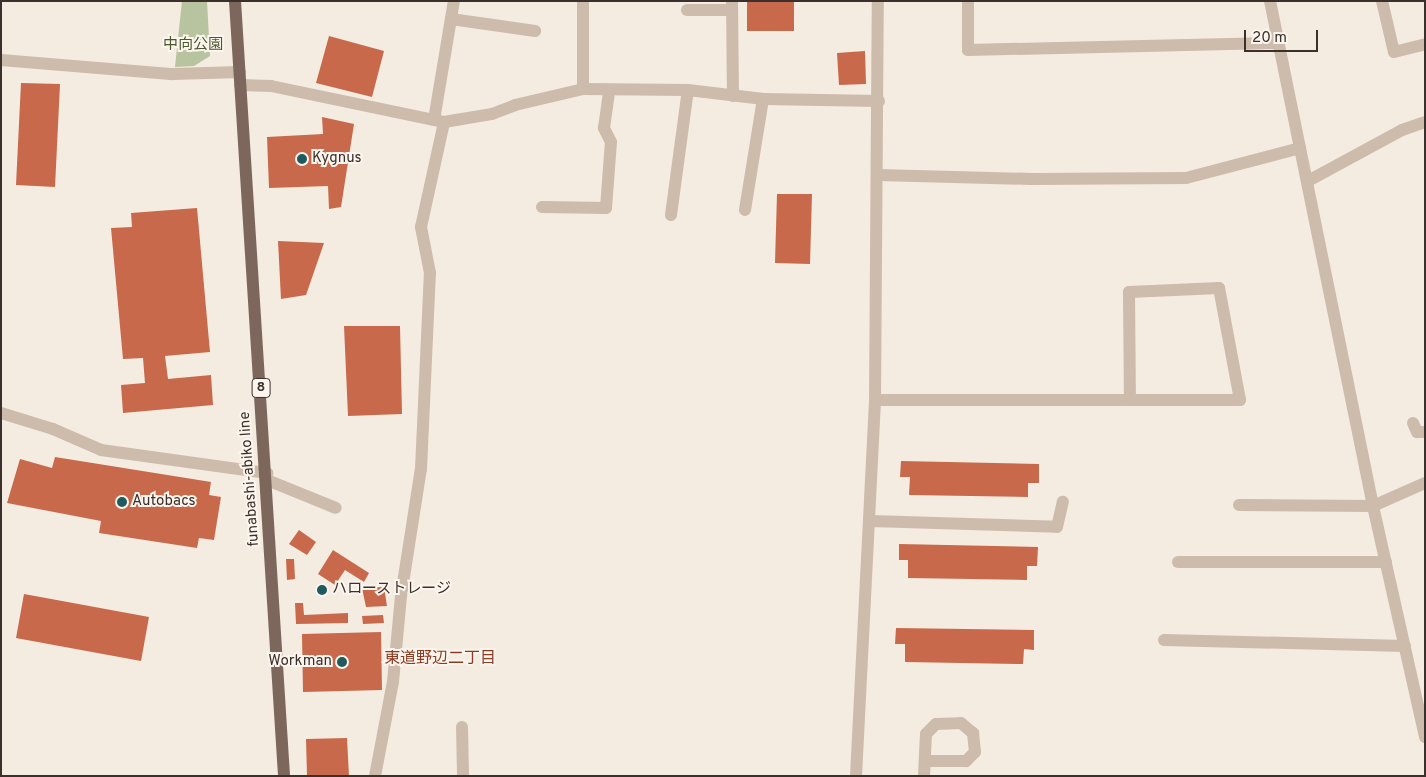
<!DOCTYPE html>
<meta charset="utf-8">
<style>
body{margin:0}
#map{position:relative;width:1426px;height:777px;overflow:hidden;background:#f4ebe1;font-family:Overpass,"Noto Sans JP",sans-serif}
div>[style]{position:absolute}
.green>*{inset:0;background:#b8c4a0}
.building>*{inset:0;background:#c8694b}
.minor>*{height:12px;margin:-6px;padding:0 6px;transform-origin:6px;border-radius:6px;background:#cdbbac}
.major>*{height:12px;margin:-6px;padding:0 6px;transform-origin:6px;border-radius:6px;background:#7d675c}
.dots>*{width:14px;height:14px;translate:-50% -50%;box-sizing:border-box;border:2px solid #fbf5ee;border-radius:50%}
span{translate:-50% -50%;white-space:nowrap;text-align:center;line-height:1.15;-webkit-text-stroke:4px #fbf5ee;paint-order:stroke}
.shield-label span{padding:1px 4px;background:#fbf5ee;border:1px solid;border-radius:4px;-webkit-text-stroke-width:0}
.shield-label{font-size:14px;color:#3b302b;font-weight:700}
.park-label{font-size:15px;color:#4a5a2e}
.poi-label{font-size:15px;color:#3b302b}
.left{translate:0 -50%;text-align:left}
.right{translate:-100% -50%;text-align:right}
.street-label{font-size:15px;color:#3b302b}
.neighbourhood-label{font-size:16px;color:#8c3b22}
.frame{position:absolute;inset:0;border:2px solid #3b302b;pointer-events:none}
.scale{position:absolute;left:1244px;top:30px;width:74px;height:22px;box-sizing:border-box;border:2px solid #3b302b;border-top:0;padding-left:6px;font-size:15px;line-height:18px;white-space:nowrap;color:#3b302b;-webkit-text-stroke:4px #fbf5ee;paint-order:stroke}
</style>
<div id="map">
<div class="green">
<i style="clip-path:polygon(182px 1px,207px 1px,210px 56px,194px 66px,175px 67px)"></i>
</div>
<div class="building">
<i style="clip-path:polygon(747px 1px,794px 1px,794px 31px,747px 31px)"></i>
<i style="clip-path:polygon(329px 36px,384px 51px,372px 97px,316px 83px)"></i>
<i style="clip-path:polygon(865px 51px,866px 84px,839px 85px,837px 53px)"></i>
<i style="clip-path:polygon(21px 83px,60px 84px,55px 187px,16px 185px)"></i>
<i style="clip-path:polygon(322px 117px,354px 124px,341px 207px,329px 209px,328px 186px,269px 188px,267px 137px,323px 134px)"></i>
<i style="clip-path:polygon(777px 194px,812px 194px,810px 264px,775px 263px)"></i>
<i style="clip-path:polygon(197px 208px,210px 352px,165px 356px,168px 379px,211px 375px,213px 405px,123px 413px,121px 385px,145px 383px,143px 358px,123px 359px,111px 228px,132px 227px,131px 213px)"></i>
<i style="clip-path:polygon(278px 241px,324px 243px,306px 295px,281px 299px)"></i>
<i style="clip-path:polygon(344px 326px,400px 326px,402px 414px,348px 416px)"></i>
<i style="clip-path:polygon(55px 457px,211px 482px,209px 495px,221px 497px,214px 540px,199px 538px,197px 548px,99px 533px,101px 521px,7px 503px,20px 459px,52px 468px)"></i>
<i style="clip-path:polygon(901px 461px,1039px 464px,1039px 483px,1028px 483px,1028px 497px,909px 495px,910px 477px,900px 477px)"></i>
<i style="clip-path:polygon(299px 530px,316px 542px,307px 555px,289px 544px)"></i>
<i style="clip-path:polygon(899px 544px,1038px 547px,1037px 566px,1027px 566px,1027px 580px,908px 578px,908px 560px,899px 560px)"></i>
<i style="clip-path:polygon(333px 550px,369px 573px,364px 582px,345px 570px,335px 585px,318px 574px)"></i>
<i style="clip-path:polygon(286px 559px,294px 559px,295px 579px,287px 580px)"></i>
<i style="clip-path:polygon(384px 587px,387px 606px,366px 607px,362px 588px)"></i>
<i style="clip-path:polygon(24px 594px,149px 617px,141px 661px,16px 638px)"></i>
<i style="clip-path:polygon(295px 603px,303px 603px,304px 615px,348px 613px,348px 623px,296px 624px)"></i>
<i style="clip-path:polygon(383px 615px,384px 623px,363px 624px,362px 616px)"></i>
<i style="clip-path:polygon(896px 628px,1034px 630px,1034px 650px,1024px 649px,1023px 664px,905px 662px,905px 644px,895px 644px)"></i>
<i style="clip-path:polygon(381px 632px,382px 690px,303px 692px,302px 634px)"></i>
<i style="clip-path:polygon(347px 738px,349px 776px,307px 776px,306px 739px)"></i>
</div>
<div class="minor">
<i style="left:583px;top:1px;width:88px;rotate:90deg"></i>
<i style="left:732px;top:1px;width:95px;rotate:89.4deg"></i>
<i style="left:968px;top:1px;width:49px;rotate:90deg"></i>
<i style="left:968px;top:50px;width:310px;rotate:-1.3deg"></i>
<i style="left:1270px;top:1px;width:515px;rotate:78.47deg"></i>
<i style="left:1373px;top:506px;width:237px;rotate:77.3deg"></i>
<i style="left:1382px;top:1px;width:52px;rotate:76.8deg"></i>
<i style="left:1394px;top:52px;width:32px;rotate:-14deg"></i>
<i style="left:687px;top:10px;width:45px"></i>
<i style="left:451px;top:19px;width:85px;rotate:8.1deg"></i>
<i style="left:1px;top:60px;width:173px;rotate:4.7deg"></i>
<i style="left:173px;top:74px;width:67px;rotate:-1.7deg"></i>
<i style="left:240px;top:85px;width:31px;rotate:2deg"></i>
<i style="left:271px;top:86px;width:177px;rotate:11.8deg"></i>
<i style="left:444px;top:122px;width:49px;rotate:-9.5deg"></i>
<i style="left:492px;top:114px;width:25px;rotate:-21deg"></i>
<i style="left:515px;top:105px;width:70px;rotate:-13.2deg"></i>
<i style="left:583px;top:89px;width:105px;rotate:0.5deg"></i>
<i style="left:688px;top:90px;width:76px;rotate:6.8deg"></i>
<i style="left:763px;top:99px;width:116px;rotate:1deg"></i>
<i style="left:434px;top:120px;width:121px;rotate:-80.5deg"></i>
<i style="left:878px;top:175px;width:154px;rotate:1.5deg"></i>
<i style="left:1032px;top:179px;width:154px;rotate:-0.4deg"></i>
<i style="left:1186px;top:178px;width:118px;rotate:-14.7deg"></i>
<i style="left:1308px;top:181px;width:107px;rotate:-28.5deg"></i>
<i style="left:1402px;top:130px;width:24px;rotate:-19deg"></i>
<i style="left:542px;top:207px;width:64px;rotate:0.9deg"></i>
<i style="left:606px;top:208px;width:66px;rotate:-85.7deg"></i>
<i style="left:611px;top:142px;width:16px;rotate:-117deg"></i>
<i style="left:604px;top:128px;width:37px;rotate:-82deg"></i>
<i style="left:745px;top:210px;width:112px;rotate:-80.8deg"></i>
<i style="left:671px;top:215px;width:126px;rotate:-82.3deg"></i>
<i style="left:875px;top:400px;width:365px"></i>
<i style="left:1240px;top:400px;width:114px;rotate:-100.6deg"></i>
<i style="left:1219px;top:288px;width:90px;rotate:177.5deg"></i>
<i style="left:1129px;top:292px;width:107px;rotate:89.5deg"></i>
<i style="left:1px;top:413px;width:54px;rotate:17.1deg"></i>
<i style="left:53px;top:429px;width:52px;rotate:23.6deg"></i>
<i style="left:101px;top:450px;width:168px;rotate:7.9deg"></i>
<i style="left:1413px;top:423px;width:10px;rotate:66deg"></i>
<i style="left:1417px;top:432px;width:8px"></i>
<i style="left:267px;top:480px;width:74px;rotate:22.1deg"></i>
<i style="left:1239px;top:505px;width:134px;rotate:0.4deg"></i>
<i style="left:1373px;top:506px;width:57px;rotate:-23.9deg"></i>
<i style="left:871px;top:521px;width:186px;rotate:1.8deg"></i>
<i style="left:1057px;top:527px;width:26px;rotate:-77deg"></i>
<i style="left:1178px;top:562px;width:208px"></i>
<i style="left:1164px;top:640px;width:241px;rotate:1.4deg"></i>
<i style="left:462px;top:727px;width:49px;rotate:88.8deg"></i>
<i style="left:375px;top:776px;width:96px;rotate:-79.2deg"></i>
<i style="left:393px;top:682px;width:86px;rotate:-84.7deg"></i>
<i style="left:401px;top:596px;width:129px;rotate:-81.1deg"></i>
<i style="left:421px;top:469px;width:196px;rotate:-87.4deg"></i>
<i style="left:430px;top:273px;width:47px;rotate:-101.1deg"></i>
<i style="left:421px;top:227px;width:107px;rotate:-77.6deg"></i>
<i style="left:856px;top:776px;width:376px;rotate:-87.1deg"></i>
<i style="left:875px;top:400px;width:399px;rotate:-89.6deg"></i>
<i style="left:924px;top:776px;width:42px;rotate:-87.3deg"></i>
<i style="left:926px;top:734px;width:14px;rotate:-45deg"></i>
<i style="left:936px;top:724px;width:25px;rotate:-2deg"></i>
<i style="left:961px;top:723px;width:16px;rotate:40deg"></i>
<i style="left:973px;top:733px;width:19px;rotate:84deg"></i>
<i style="left:975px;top:752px;width:13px;rotate:135deg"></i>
<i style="left:966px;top:761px;width:39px;rotate:180deg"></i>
</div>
<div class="major">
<i style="left:235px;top:1px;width:777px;rotate:86.38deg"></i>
</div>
<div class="dots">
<i style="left:302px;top:159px;background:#1f5a5e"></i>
<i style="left:122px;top:502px;background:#1f5a5e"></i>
<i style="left:322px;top:590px;background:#1f5a5e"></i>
<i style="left:342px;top:662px;background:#1f5a5e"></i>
</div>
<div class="shield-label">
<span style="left:261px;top:388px">8</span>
</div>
<div class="park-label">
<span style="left:193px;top:46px">中向公園</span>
</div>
<div class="poi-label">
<span class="left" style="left:312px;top:159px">Kygnus</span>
<span class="left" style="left:132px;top:502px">Autobacs</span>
<span class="left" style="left:332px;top:590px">ハローストレージ</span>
<span class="right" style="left:332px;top:662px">Workman</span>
</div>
<div class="street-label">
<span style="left:250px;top:479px;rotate:-94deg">funabashi-abiko line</span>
</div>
<div class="neighbourhood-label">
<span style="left:440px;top:659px">東道野辺二丁目</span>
</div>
<div class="frame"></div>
<div class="scale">20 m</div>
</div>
